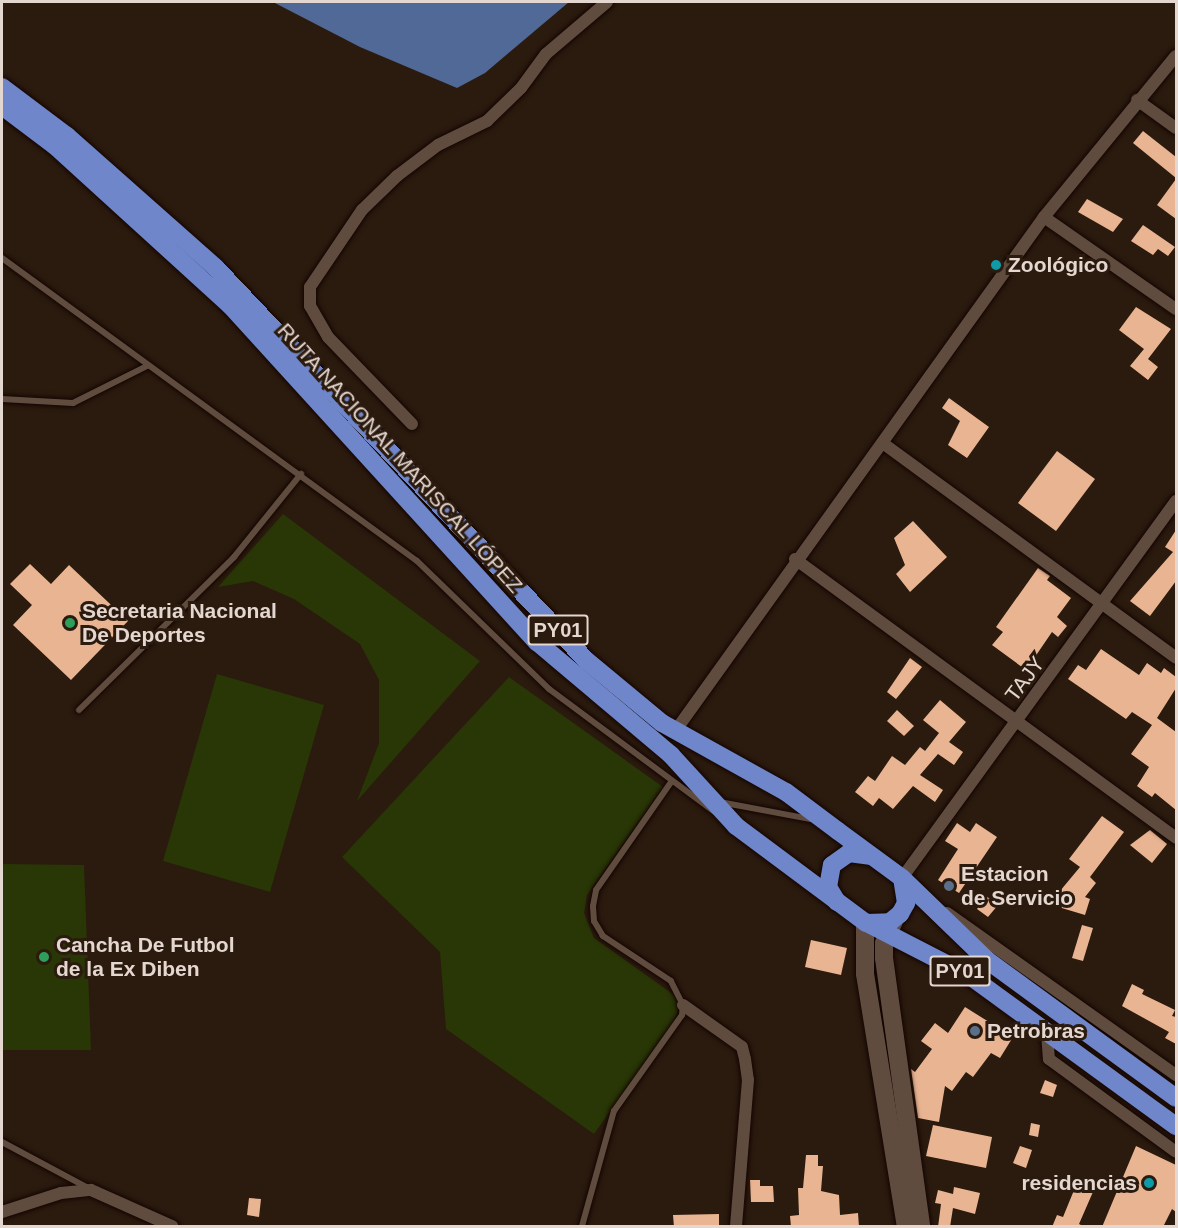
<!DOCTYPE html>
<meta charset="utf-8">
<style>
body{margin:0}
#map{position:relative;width:1178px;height:1228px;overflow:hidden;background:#2b1a0e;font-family:Arial,sans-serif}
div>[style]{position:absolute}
.green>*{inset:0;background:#293606}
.water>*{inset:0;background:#506996}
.building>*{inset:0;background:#e9b492}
.roads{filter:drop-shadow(0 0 2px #130500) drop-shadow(0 0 2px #130500)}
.service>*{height:6px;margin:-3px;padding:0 3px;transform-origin:3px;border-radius:3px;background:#604c3f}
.minor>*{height:12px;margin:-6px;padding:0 6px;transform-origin:6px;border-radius:6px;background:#604c3f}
.secondary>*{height:18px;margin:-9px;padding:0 9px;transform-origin:9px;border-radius:9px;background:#604c3f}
.trunk>*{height:18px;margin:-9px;padding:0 9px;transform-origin:9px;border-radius:9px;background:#6f86cb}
.dots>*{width:16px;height:16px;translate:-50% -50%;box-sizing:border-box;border:3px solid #2b1a0e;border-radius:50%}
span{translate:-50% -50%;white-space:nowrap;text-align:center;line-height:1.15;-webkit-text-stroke:6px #2b1a0e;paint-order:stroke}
.shield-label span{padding:2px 4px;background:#2b1a0e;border:2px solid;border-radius:4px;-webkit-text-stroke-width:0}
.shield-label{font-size:20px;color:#e4d7cf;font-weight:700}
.poi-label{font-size:21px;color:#e4d7cf;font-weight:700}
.left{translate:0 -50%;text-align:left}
.right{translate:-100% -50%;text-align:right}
.street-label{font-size:21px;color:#e4d7cf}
.frame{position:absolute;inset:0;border:3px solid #e4d7cf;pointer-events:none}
</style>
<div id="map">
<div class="green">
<i style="clip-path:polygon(283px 514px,480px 661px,357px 801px,379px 743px,379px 680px,360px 644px,294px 599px,253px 581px,218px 587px)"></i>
<i style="clip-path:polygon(217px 674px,324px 705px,270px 892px,163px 861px)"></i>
<i style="clip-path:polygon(509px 677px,663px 787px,587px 895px,584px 913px,594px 938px,674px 995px,679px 1007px,675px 1019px,594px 1134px,446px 1029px,440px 952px,342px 857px)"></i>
<i style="clip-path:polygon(2px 864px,84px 865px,91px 1050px,2px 1050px)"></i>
</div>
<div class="water">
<i style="clip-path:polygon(273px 2px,569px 2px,485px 73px,457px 88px,360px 47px)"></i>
</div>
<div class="building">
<i style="clip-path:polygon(1143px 131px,1176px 157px,1176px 178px,1133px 143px)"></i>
<i style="clip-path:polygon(1176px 179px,1176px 219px,1157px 205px)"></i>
<i style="clip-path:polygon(1087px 199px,1123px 219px,1113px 232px,1078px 212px)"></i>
<i style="clip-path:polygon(1143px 225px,1175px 247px,1168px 256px,1158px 249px,1153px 255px,1131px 241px)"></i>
<i style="clip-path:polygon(1136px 307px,1171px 329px,1148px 359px,1158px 367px,1148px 380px,1130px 366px,1144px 349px,1119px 330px)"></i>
<i style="clip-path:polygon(949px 398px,989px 427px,967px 458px,948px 445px,960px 421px,942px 408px)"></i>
<i style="clip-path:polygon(1057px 451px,1095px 479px,1056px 531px,1018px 503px)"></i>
<i style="clip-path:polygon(913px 521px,947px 557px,910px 592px,896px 574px,905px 565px,894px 538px)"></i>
<i style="clip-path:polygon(1176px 530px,1176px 581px,1150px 616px,1130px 601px,1173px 552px,1165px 547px)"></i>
<i style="clip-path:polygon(30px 564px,51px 584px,69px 565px,128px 621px,71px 680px,13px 625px,32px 605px,10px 584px)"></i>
<i style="clip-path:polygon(1038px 568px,1050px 576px,1047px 580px,1071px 598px,1057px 617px,1067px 626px,1058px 637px,1052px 632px,1026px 670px,992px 645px,1003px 632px,996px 627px)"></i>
<i style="clip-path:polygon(1101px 649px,1139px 675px,1147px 663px,1161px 673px,1164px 668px,1176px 677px,1176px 688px,1157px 718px,1176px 732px,1176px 810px,1155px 793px,1152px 797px,1137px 786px,1149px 767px,1131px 754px,1152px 725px,1132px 712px,1126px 719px,1068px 679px,1078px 665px,1086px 670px)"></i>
<i style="clip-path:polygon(910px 658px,922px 667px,896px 699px,887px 692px)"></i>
<i style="clip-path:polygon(940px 700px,966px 722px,949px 742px,963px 752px,954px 765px,938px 754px,920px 775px,943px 790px,935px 802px,913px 786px,893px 809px,879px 798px,873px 806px,855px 792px,868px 776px,875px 781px,892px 756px,905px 765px,920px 747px,925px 751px,939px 733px,923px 720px)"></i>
<i style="clip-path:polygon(897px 710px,914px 726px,904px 736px,887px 721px)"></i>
<i style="clip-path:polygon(1102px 816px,1124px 832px,1090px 877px,1096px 883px,1085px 897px,1090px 899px,1085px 915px,1055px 906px,1060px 891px,1080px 867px,1069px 859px)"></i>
<i style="clip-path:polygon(957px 823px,970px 832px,976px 823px,997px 837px,959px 893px,938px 880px,958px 849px,945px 841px)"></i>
<i style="clip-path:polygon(1150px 830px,1167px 844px,1152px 863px,1130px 845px)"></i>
<i style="clip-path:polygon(986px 896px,998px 905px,988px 917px,977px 909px)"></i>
<i style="clip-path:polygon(1082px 925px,1093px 928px,1083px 961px,1072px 958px)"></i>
<i style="clip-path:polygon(811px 940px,847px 948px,841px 975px,805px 967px)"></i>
<i style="clip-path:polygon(1132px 984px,1144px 990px,1142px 994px,1175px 1010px,1172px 1016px,1176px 1017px,1176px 1044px,1165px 1038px,1169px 1032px,1122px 1006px)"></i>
<i style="clip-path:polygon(965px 1007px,1013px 1037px,1000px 1058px,991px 1053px,973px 1077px,966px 1072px,952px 1091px,945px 1086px,939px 1122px,918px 1118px,911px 1069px,915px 1072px,932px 1049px,921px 1041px,935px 1023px,948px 1033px)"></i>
<i style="clip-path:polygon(1045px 1080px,1057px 1085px,1053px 1097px,1040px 1093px)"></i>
<i style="clip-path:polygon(1031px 1123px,1040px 1125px,1038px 1137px,1029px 1135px)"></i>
<i style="clip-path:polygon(933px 1125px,992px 1137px,986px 1168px,926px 1156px)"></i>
<i style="clip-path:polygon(1020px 1146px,1032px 1150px,1026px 1168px,1013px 1163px)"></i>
<i style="clip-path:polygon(1136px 1146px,1176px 1165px,1176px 1212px,1172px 1209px,1163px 1227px,1102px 1227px)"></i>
<i style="clip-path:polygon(806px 1155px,818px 1155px,818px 1166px,823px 1166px,821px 1191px,839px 1195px,840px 1215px,858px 1213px,859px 1227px,791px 1227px,790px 1216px,799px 1215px,798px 1188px,803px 1188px)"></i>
<i style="clip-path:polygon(1079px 1178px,1096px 1185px,1079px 1224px,1085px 1227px,1052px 1227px,1057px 1215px,1063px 1217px)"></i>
<i style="clip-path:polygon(750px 1180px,760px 1180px,760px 1186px,773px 1186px,774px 1202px,751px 1202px)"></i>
<i style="clip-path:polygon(954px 1187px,980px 1193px,975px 1214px,953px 1208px,950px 1227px,938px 1227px,941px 1204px,935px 1203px,938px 1190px,953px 1194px)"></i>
<i style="clip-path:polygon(249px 1198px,261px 1199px,259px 1217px,247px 1215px)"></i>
<i style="clip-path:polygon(719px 1214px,719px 1227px,674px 1227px,673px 1215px)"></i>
</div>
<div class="roads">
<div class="service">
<i style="left:2px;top:258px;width:514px;rotate:36.13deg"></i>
<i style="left:417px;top:561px;width:184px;rotate:44.1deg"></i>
<i style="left:549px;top:689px;width:204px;rotate:36.6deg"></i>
<i style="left:2px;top:399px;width:71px;rotate:3.2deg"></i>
<i style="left:73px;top:403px;width:83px;rotate:-26.6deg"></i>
<i style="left:79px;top:710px;width:218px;rotate:-44.6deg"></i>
<i style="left:234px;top:557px;width:107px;rotate:-51.1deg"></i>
<i style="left:720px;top:802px;width:92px;rotate:10.7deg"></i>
<i style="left:2px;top:1142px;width:98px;rotate:28.1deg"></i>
<i style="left:582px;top:1226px;width:119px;rotate:-74.5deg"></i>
<i style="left:614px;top:1111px;width:118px;rotate:-54.7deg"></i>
<i style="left:682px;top:1015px;width:10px;rotate:-84deg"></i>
<i style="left:683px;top:1005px;width:27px;rotate:-117deg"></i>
<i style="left:671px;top:981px;width:82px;rotate:-146.5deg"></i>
<i style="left:603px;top:936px;width:17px;rotate:-121deg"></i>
<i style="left:594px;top:921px;width:15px;rotate:-94deg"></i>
<i style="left:593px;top:906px;width:16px;rotate:-79deg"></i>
<i style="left:596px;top:890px;width:131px;rotate:-55.2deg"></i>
</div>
<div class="minor">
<i style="left:1137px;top:100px;width:48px;rotate:35.7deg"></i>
<i style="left:1044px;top:217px;width:161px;rotate:34.9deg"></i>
<i style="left:412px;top:424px;width:121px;rotate:-134deg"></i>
<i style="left:328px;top:337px;width:36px;rotate:-120deg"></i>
<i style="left:310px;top:306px;width:19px;rotate:-90deg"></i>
<i style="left:310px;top:287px;width:93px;rotate:-56deg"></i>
<i style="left:362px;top:210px;width:49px;rotate:-44.2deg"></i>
<i style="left:397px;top:176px;width:51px;rotate:-37.1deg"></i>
<i style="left:438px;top:145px;width:55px;rotate:-26.1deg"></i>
<i style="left:487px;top:121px;width:47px;rotate:-44.1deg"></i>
<i style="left:521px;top:88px;width:42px;rotate:-53.7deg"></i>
<i style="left:546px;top:54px;width:80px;rotate:-40.4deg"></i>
<i style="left:884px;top:444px;width:362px;rotate:36.2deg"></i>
<i style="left:795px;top:559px;width:472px;rotate:36.2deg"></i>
<i style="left:676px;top:730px;width:631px;rotate:-54.35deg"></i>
<i style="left:1044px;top:217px;width:208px;rotate:-50.7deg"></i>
<i style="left:902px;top:878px;width:466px;rotate:-54deg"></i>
<i style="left:947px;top:913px;width:281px;rotate:35.3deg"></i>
<i style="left:683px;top:1005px;width:72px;rotate:35.4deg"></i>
<i style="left:742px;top:1047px;width:12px;rotate:76deg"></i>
<i style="left:745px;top:1059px;width:21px;rotate:82deg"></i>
<i style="left:748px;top:1080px;width:146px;rotate:94.7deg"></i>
<i style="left:1047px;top:1032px;width:27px;rotate:86deg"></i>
<i style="left:1049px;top:1059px;width:157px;rotate:36.2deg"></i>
<i style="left:2px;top:1212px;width:62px;rotate:-17.9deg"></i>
<i style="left:61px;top:1193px;width:30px;rotate:-6deg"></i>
<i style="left:91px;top:1190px;width:89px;rotate:24deg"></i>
</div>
<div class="secondary">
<i style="left:894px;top:921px;width:24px;rotate:114deg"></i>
<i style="left:884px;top:943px;width:15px;rotate:90deg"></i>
<i style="left:884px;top:958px;width:271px;rotate:82.1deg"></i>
<i style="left:865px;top:922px;width:52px;rotate:90deg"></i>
<i style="left:865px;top:974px;width:255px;rotate:80.8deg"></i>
</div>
<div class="trunk">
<i style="left:2px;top:87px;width:81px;rotate:37deg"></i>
<i style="left:67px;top:136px;width:198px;rotate:41.5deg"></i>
<i style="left:215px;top:267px;width:542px;rotate:46.65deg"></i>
<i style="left:587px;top:661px;width:97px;rotate:39.6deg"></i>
<i style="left:662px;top:723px;width:142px;rotate:29.1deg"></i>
<i style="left:786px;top:792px;width:65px;rotate:36.9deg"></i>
<i style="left:838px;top:831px;width:79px;rotate:36.3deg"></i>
<i style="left:902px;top:878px;width:118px;rotate:44deg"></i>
<i style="left:987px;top:960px;width:234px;rotate:36.1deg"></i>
<i style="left:2px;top:106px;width:65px;rotate:36.9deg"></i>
<i style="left:54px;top:145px;width:238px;rotate:42.3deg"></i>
<i style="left:230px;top:305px;width:456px;rotate:47.7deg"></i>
<i style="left:537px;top:642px;width:175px;rotate:40.1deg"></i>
<i style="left:671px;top:755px;width:96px;rotate:47.5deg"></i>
<i style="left:736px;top:826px;width:161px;rotate:36.7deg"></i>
<i style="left:865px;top:922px;width:118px;rotate:27.2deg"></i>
<i style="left:970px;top:976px;width:255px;rotate:36.1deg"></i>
<i style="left:837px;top:902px;width:17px;rotate:-121deg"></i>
<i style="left:828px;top:887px;width:22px;rotate:-80deg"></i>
<i style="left:832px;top:865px;width:21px;rotate:-35deg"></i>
<i style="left:849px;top:853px;width:21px;rotate:8deg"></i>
<i style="left:866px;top:923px;width:24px;rotate:-2deg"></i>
<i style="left:890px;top:922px;width:13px;rotate:-39deg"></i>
<i style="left:900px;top:914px;width:13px;rotate:-61deg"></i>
<i style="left:906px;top:903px;width:25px;rotate:-99deg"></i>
</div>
</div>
<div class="dots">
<i style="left:996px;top:265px;background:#0f9aa8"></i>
<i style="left:70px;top:623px;background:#2e9e5b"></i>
<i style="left:949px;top:886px;background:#5c6f8a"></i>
<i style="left:44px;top:957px;background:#2e9e5b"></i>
<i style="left:975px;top:1031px;background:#5c6f8a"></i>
<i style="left:1149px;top:1183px;background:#0f9aa8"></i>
</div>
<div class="shield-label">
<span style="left:558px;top:630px">PY01</span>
<span style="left:960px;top:971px">PY01</span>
</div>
<div class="poi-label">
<span class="left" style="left:1008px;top:265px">Zoológico</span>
<span class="left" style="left:82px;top:623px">Secretaria Nacional<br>De Deportes</span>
<span class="left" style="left:961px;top:886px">Estacion<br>de Servicio</span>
<span class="left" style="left:56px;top:957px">Cancha De Futbol<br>de la Ex Diben</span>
<span class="left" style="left:987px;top:1031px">Petrobras</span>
<span class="right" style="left:1137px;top:1183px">residencias</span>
</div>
<div class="street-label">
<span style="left:400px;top:458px;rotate:48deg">RUTA NACIONAL MARISCAL LÓPEZ</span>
<span style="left:1025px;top:679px;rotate:-53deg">TAJY</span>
</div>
<div class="frame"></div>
</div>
